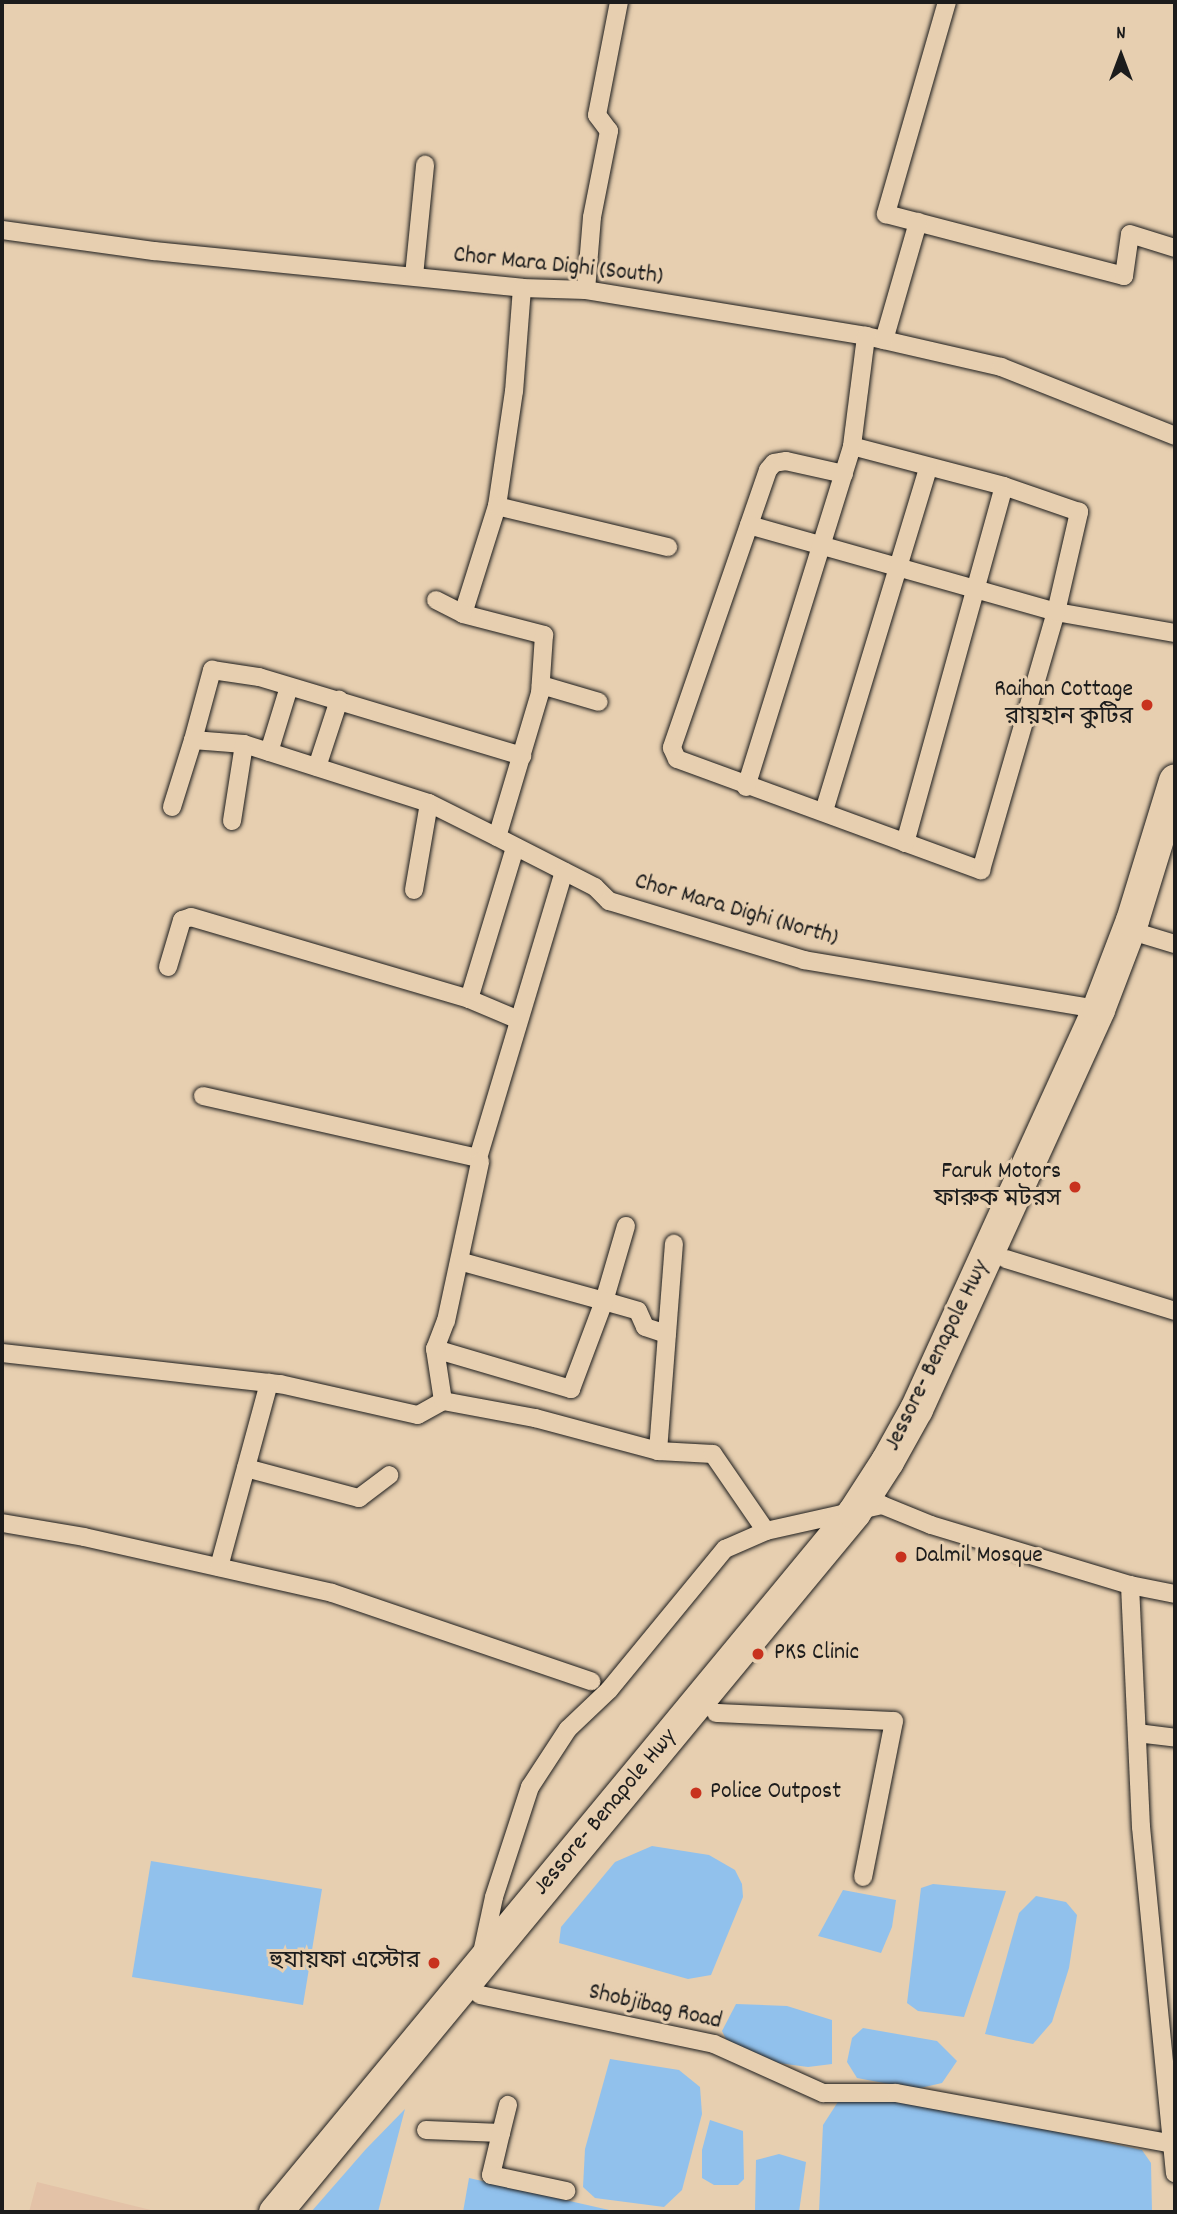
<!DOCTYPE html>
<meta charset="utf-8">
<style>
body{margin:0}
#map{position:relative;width:1177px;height:2214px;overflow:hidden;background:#e7cfb0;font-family:Dekko,"Noto Sans Bengali",sans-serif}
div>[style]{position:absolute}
.built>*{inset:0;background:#e3c2a7}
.water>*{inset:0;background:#91c1ec}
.roads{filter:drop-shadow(0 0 2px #1c1c1c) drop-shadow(0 0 2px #1c1c1c)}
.street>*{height:18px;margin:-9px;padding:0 9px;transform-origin:9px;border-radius:9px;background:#e7cfb0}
.highway>*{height:33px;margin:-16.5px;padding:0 16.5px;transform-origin:16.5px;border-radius:16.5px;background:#e7cfb0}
.dots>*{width:19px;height:19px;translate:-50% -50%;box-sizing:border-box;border:4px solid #e7cfb0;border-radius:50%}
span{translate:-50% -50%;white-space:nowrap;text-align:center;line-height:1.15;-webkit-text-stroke:6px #e7cfb0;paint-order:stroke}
.street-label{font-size:24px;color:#1c1c1c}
.poi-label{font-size:24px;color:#1c1c1c}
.right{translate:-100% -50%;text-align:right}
.left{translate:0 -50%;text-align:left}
.frame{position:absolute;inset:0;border:4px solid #1c1c1c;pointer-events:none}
.north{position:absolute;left:1086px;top:21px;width:70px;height:70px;-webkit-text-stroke:5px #e7cfb0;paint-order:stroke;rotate:0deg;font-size:19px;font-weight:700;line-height:28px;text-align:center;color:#1c1c1c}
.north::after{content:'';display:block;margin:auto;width:24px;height:32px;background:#1c1c1c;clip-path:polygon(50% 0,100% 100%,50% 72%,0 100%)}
</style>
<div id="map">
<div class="built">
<i style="clip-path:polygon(37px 2182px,159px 2212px,29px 2212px)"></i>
</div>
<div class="water">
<i style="clip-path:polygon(652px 1846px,709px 1855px,735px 1870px,742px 1884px,743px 1897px,711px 1975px,688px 1979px,559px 1943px,561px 1927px,615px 1862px)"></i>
<i style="clip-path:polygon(151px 1861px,322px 1889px,303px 2005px,132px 1977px)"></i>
<i style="clip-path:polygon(933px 1884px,1006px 1891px,964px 2017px,918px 2011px,907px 2003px,921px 1888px)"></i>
<i style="clip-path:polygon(843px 1890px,896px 1900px,892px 1927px,881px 1953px,818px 1936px)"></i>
<i style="clip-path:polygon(1036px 1896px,1066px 1902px,1077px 1915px,1069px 1968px,1052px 2022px,1033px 2044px,985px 2034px,1019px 1913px)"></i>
<i style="clip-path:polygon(736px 2004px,787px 2006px,832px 2020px,832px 2064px,808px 2067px,778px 2063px,727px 2041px,722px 2031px)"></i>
<i style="clip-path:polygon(863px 2028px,937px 2041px,957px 2061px,942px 2083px,916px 2089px,857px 2078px,847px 2062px,852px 2038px)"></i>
<i style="clip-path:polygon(610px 2059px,679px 2070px,700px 2087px,702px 2114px,682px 2190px,664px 2207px,595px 2198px,583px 2187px,585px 2149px)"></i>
<i style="clip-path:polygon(843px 2094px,929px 2104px,1142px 2150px,1151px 2163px,1152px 2212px,819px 2212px,823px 2125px)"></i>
<i style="clip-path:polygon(405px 2109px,378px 2212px,311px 2212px,366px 2149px)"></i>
<i style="clip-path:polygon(710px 2120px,743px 2131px,744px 2179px,738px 2185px,714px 2185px,702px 2178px,702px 2150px)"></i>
<i style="clip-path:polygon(779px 2154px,806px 2162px,799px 2212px,755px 2212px,756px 2160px)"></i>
<i style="clip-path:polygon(469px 2178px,618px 2212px,463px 2212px)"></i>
</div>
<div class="roads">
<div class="street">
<i style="left:947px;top:2px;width:221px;rotate:106.1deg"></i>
<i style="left:886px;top:214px;width:246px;rotate:14.6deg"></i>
<i style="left:1124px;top:276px;width:42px;rotate:-81.9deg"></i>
<i style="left:1130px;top:234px;width:47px;rotate:17.3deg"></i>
<i style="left:2px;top:230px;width:153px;rotate:7.9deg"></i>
<i style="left:154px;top:251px;width:370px;rotate:5.7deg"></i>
<i style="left:522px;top:288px;width:64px;rotate:1.8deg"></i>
<i style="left:586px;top:290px;width:284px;rotate:9.3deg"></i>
<i style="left:866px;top:336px;width:139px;rotate:12.9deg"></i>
<i style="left:1001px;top:367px;width:187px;rotate:21.6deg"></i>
<i style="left:414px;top:276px;width:112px;rotate:-84.3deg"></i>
<i style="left:522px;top:288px;width:103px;rotate:94.4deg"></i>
<i style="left:514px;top:391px;width:116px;rotate:98.4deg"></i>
<i style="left:497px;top:506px;width:113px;rotate:107.5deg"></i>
<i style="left:463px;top:614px;width:84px;rotate:14.5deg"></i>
<i style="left:544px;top:635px;width:58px;rotate:93.9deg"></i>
<i style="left:540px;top:693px;width:150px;rotate:106.6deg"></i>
<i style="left:497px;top:837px;width:110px;rotate:27deg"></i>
<i style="left:595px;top:887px;width:20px;rotate:45deg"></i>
<i style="left:609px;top:901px;width:204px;rotate:16.8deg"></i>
<i style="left:804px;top:960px;width:298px;rotate:9.5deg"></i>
<i style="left:586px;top:290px;width:73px;rotate:-85.3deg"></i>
<i style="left:592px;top:217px;width:88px;rotate:-78.8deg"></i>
<i style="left:609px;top:131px;width:20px;rotate:-127deg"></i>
<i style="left:597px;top:115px;width:115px;rotate:-79deg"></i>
<i style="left:884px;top:340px;width:123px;rotate:-73.9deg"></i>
<i style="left:844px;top:474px;width:59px;rotate:-167.4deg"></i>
<i style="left:786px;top:461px;width:12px;rotate:171deg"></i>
<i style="left:774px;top:463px;width:9px;rotate:131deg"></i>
<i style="left:768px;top:470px;width:294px;rotate:109.1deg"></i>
<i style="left:672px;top:748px;width:12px;rotate:66deg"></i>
<i style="left:677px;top:759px;width:324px;rotate:20.1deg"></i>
<i style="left:981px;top:870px;width:269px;rotate:-73.8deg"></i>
<i style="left:1056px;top:612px;width:121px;rotate:10deg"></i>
<i style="left:497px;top:506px;width:176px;rotate:13.5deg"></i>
<i style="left:749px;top:525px;width:319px;rotate:15.8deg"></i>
<i style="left:1056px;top:612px;width:103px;rotate:-77deg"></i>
<i style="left:1079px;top:512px;width:79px;rotate:-160.9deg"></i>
<i style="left:1004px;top:486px;width:157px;rotate:-165.3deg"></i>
<i style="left:436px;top:600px;width:30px;rotate:27deg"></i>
<i style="left:541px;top:685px;width:60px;rotate:16.3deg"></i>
<i style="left:193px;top:740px;width:73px;rotate:-74.8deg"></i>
<i style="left:212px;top:670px;width:48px;rotate:8.5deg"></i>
<i style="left:259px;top:677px;width:275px;rotate:16.7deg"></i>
<i style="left:269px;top:752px;width:68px;rotate:-72.9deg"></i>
<i style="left:317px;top:767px;width:71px;rotate:-71.8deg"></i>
<i style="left:746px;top:787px;width:357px;rotate:-72.7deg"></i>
<i style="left:852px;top:446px;width:111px;rotate:-82.7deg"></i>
<i style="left:172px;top:807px;width:70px;rotate:-72.6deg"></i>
<i style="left:193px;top:740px;width:51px;rotate:4.5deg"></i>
<i style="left:244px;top:744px;width:194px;rotate:17.7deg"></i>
<i style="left:429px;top:803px;width:76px;rotate:26.6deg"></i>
<i style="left:824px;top:811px;width:358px;rotate:-73.1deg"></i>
<i style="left:232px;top:821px;width:78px;rotate:-81.1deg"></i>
<i style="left:905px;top:843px;width:370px;rotate:-74.5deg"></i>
<i style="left:414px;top:890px;width:88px;rotate:-80.2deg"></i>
<i style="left:1145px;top:935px;width:31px;rotate:17deg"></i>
<i style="left:168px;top:967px;width:49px;rotate:-73.4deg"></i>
<i style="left:182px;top:920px;width:9px;rotate:-18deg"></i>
<i style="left:191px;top:917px;width:290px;rotate:16.4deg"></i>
<i style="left:469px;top:999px;width:54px;rotate:22.8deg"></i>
<i style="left:469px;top:999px;width:158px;rotate:-73.1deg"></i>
<i style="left:203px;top:1096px;width:282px;rotate:12.7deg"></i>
<i style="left:478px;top:1158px;width:299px;rotate:-73.3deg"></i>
<i style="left:626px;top:1226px;width:78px;rotate:106.3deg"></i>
<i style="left:604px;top:1301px;width:35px;rotate:16deg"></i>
<i style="left:638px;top:1311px;width:17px;rotate:66deg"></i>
<i style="left:645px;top:1327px;width:23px;rotate:18deg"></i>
<i style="left:1006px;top:1259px;width:177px;rotate:17.1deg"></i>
<i style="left:435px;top:1349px;width:142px;rotate:16.4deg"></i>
<i style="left:571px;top:1389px;width:94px;rotate:-69.4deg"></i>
<i style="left:604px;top:1301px;width:150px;rotate:-164.6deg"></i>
<i style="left:2px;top:1353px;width:280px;rotate:6.4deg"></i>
<i style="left:280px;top:1384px;width:141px;rotate:12.7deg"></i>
<i style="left:418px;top:1415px;width:29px;rotate:-29deg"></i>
<i style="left:443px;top:1401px;width:94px;rotate:10.5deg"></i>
<i style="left:535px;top:1418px;width:127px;rotate:15deg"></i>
<i style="left:658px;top:1451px;width:55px;rotate:3.1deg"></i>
<i style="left:713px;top:1454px;width:93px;rotate:55.5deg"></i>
<i style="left:443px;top:1401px;width:53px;rotate:-98.7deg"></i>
<i style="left:435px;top:1349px;width:30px;rotate:-69deg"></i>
<i style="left:446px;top:1321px;width:163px;rotate:-77.9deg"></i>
<i style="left:658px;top:1451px;width:208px;rotate:-85.6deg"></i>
<i style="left:246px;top:1468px;width:117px;rotate:14.9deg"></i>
<i style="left:359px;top:1498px;width:38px;rotate:-37deg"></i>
<i style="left:2px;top:1523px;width:83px;rotate:9.7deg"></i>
<i style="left:84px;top:1537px;width:254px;rotate:12.7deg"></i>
<i style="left:332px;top:1593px;width:274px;rotate:18.8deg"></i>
<i style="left:219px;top:1567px;width:191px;rotate:-74.8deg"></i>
<i style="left:1130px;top:1585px;width:242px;rotate:87.4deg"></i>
<i style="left:1141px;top:1827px;width:348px;rotate:84.4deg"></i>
<i style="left:716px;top:1713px;width:178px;rotate:2.6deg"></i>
<i style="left:894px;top:1721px;width:159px;rotate:101.2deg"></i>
<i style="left:1137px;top:1733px;width:38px;rotate:7deg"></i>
<i style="left:482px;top:1953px;width:57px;rotate:-77.9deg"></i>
<i style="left:494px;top:1897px;width:116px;rotate:-71.9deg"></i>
<i style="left:530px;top:1787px;width:69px;rotate:-56.8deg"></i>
<i style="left:568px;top:1729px;width:57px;rotate:-43.6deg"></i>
<i style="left:609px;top:1690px;width:183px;rotate:-50.6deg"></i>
<i style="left:725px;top:1549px;width:45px;rotate:-23.7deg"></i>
<i style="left:766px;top:1531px;width:119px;rotate:-12.6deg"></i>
<i style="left:882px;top:1505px;width:53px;rotate:22.2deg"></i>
<i style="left:931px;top:1525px;width:208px;rotate:16.8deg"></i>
<i style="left:1130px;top:1585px;width:46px;rotate:11.3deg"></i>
<i style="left:480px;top:1995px;width:239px;rotate:11.8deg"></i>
<i style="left:714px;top:2044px;width:120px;rotate:24.2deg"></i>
<i style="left:823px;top:2093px;width:73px"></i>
<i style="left:896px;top:2093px;width:282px;rotate:10.4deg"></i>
<i style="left:426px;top:2130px;width:75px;rotate:2.3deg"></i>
<i style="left:501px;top:2133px;width:29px;rotate:-76deg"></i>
<i style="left:501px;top:2133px;width:43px;rotate:103.4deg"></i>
<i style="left:491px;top:2175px;width:77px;rotate:12deg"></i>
</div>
<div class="highway">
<i style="left:275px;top:2212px;width:908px;rotate:-50.4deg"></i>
<i style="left:854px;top:1512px;width:61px;rotate:-57.1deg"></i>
<i style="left:887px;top:1461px;width:60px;rotate:-60.9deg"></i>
<i style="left:916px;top:1409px;width:439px;rotate:-65.5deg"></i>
<i style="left:1098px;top:1009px;width:95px;rotate:-69.1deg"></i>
<i style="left:1132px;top:920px;width:146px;rotate:-72.9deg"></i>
</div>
</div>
<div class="dots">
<i style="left:1147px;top:705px;background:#c8321e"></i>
<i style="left:1075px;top:1187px;background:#c8321e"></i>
<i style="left:901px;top:1557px;background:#c8321e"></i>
<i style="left:758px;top:1654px;background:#c8321e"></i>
<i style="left:696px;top:1793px;background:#c8321e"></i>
<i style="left:434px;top:1963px;background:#c8321e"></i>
</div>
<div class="street-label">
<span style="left:558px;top:267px;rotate:6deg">Chor Mara Dighi (South)</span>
<span style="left:736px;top:911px;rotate:16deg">Chor Mara Dighi (North)</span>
<span style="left:938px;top:1356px;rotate:-64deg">Jessore- Benapole Hwy</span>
<span style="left:606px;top:1813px;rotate:-50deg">Jessore- Benapole Hwy</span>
<span style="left:655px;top:2008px;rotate:13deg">Shobjibag Road</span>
</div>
<div class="poi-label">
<span class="right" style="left:1133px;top:705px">Raihan Cottage<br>রায়হান কুটির</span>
<span class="right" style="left:1061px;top:1187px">Faruk Motors<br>ফারুক মটরস</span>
<span class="left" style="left:915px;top:1557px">Dalmil Mosque</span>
<span class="left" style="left:774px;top:1654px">PKS Clinic</span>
<span class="left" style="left:710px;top:1793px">Police Outpost</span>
<span class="right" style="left:420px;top:1963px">হুযায়ফা এস্টোর</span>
</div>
<div class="frame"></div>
<div class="north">N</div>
</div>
